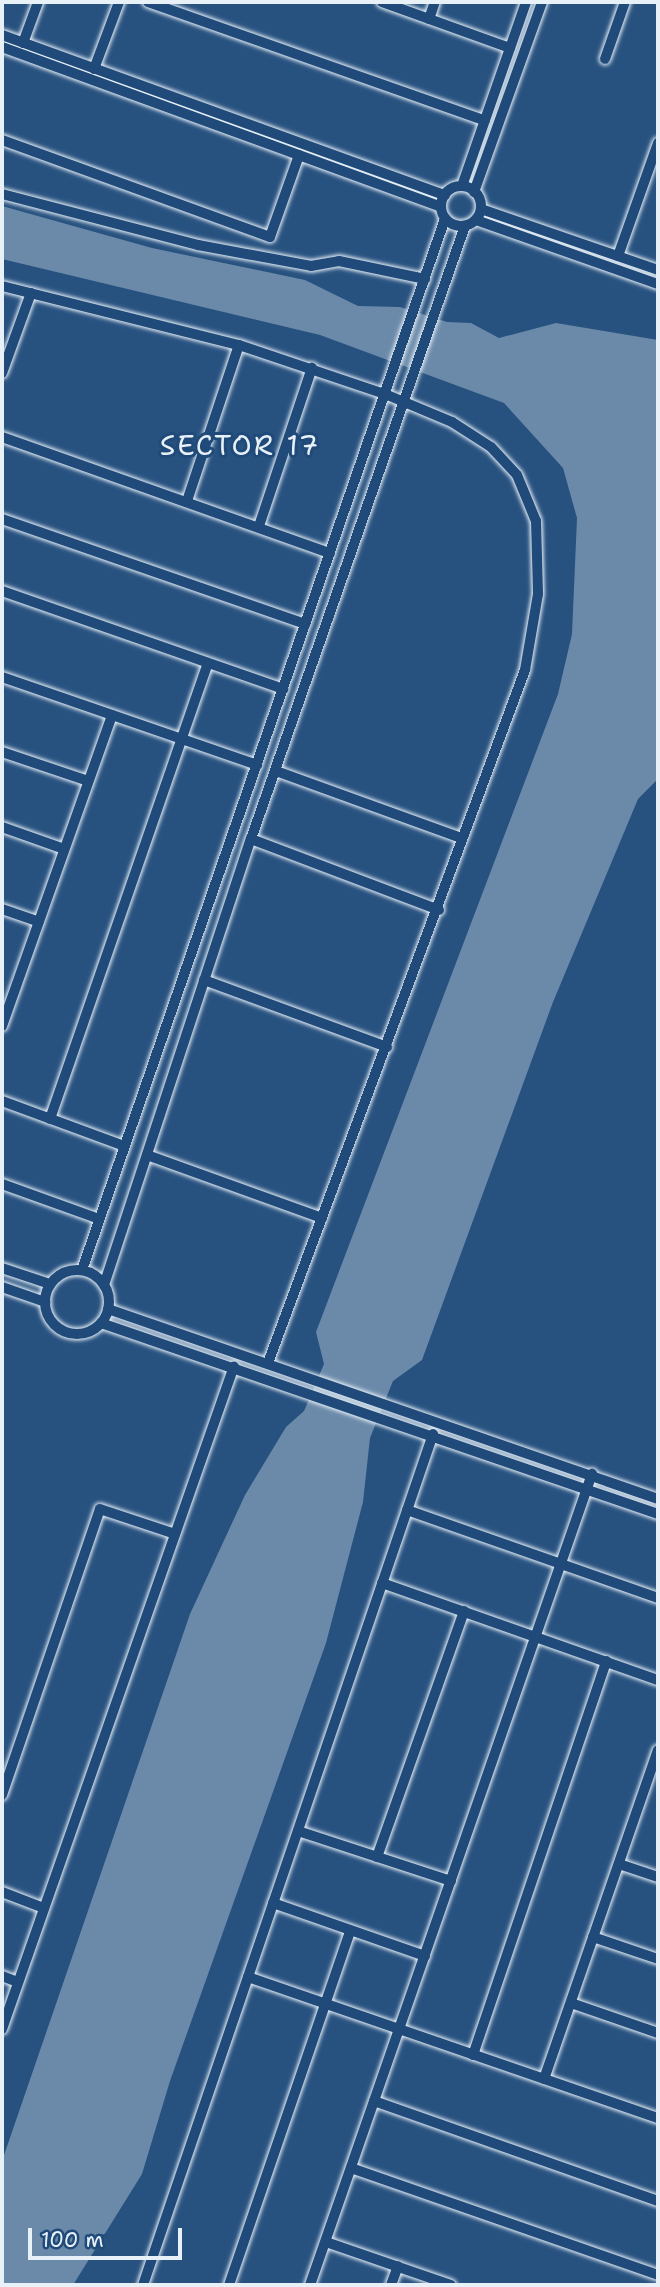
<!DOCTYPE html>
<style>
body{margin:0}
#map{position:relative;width:660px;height:2287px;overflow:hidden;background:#27517f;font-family:"Shantell Sans",sans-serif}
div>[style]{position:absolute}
.water>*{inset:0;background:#6b8aaa}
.roads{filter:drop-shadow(0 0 2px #e8f1f8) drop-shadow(0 0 2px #e8f1f8)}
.minor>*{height:10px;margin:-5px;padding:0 5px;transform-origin:5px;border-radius:5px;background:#1f4a7a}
.minor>.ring{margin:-5px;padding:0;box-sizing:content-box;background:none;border:10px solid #1f4a7a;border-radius:50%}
span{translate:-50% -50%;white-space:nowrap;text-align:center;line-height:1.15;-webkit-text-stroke:6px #1f4a7a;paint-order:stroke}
.quarter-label{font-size:28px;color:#e8f1f8;letter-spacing:2px}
.frame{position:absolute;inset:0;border:4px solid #e8f1f8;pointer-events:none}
.scale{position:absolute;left:28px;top:2228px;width:154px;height:32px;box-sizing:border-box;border:4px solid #e8f1f8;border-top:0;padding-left:9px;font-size:21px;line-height:24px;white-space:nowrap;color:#e8f1f8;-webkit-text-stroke:5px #1f4a7a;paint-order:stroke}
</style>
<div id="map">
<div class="water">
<i style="clip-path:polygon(2px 206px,152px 248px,305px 280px,358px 306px,400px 307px,447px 322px,471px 323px,499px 338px,556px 323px,658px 340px,658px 779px,638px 799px,553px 1002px,422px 1360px,393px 1381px,370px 1438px,363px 1502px,326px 1643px,170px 2081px,142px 2174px,73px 2285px,2px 2285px,2px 2161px,190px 1614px,245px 1495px,286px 1427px,304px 1411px,324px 1364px,316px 1332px,558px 694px,572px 634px,577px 518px,563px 468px,504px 403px,320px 335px,2px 259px)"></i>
</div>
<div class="roads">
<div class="minor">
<i style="left:148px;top:2px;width:357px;rotate:19.4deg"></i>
<i style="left:382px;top:2px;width:136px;rotate:19.8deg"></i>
<i style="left:429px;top:19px;width:18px;rotate:-71deg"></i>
<i style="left:2px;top:35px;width:471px;rotate:19.9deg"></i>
<i style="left:23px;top:43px;width:44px;rotate:-69.9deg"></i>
<i style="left:2px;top:47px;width:467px;rotate:20deg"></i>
<i style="left:605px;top:59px;width:60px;rotate:-70.7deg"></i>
<i style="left:94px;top:69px;width:72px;rotate:-69.5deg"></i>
<i style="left:2px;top:140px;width:285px;rotate:19.9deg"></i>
<i style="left:270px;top:237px;width:87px;rotate:-70.5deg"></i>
<i style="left:462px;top:186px;width:195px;rotate:-70.8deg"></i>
<i class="ring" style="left:441px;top:186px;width:30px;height:30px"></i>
<i style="left:474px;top:192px;width:202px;rotate:-70.3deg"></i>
<i style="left:2px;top:194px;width:203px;rotate:14.6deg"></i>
<i style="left:198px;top:245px;width:115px;rotate:10.5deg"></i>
<i style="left:311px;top:266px;width:28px;rotate:-10deg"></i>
<i style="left:339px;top:261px;width:88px;rotate:11.8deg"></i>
<i style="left:481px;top:209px;width:187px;rotate:19deg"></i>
<i style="left:476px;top:220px;width:193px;rotate:19.4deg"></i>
<i style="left:618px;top:256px;width:120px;rotate:-70.5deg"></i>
<i style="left:2px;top:286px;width:244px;rotate:14deg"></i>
<i style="left:239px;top:345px;width:154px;rotate:18.6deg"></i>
<i style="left:385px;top:394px;width:73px;rotate:22.7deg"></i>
<i style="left:452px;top:422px;width:46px;rotate:32.7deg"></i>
<i style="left:491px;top:447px;width:38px;rotate:47deg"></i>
<i style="left:517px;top:475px;width:50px;rotate:67.6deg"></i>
<i style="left:536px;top:521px;width:73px;rotate:88.4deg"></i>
<i style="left:538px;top:594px;width:77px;rotate:99.7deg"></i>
<i style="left:525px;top:670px;width:739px;rotate:110.35deg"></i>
<i style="left:2px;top:373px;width:85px;rotate:-70.1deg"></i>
<i style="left:2px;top:437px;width:348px;rotate:19.5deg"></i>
<i style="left:187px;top:501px;width:164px;rotate:-71.6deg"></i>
<i style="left:2px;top:519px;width:321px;rotate:19.1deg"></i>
<i style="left:259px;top:526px;width:167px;rotate:-71.5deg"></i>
<i style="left:2px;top:591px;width:298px;rotate:19.2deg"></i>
<i style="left:2px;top:677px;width:270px;rotate:19deg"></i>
<i style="left:2px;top:752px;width:91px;rotate:18.6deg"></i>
<i style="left:276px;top:771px;width:197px;rotate:19.9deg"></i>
<i style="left:2px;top:827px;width:66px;rotate:19.5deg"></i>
<i style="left:251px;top:839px;width:201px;rotate:20.7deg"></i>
<i style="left:2px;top:909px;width:39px;rotate:19deg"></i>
<i style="left:204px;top:980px;width:195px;rotate:20.1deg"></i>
<i style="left:2px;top:1026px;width:330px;rotate:-70.5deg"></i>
<i style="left:2px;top:1101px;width:130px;rotate:20.2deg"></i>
<i style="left:50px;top:1119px;width:480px;rotate:-70.9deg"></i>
<i style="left:147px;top:1155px;width:186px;rotate:19.8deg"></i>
<i style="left:2px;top:1184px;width:103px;rotate:19.8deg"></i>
<i style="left:2px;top:1268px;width:51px;rotate:18.4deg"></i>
<i style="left:82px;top:1270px;width:1112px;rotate:-70.95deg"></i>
<i class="ring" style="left:45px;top:1270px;width:54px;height:54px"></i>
<i style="left:104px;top:1285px;width:470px;rotate:-71.8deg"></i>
<i style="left:251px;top:839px;width:649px;rotate:-70.76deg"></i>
<i style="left:2px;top:1287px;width:46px;rotate:19.2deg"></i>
<i style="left:108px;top:1309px;width:582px;rotate:19.06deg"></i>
<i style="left:101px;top:1323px;width:589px;rotate:18.93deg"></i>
<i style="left:407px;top:1510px;width:266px;rotate:19.3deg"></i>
<i style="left:382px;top:1583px;width:293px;rotate:19.4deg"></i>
<i style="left:2px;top:1795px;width:302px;rotate:-71.1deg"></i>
<i style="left:100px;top:1509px;width:79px;rotate:18.4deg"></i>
<i style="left:298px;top:1831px;width:161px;rotate:18.1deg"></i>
<i style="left:377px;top:1857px;width:261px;rotate:-70.5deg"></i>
<i style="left:619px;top:1864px;width:41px;rotate:18.4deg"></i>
<i style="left:2px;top:1892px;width:45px;rotate:20.9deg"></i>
<i style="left:273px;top:1903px;width:161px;rotate:19.2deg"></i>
<i style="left:593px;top:1937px;width:69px;rotate:18.7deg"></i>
<i style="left:2px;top:1976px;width:17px;rotate:21deg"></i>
<i style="left:248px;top:1977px;width:434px;rotate:19deg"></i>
<i style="left:571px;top:2003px;width:92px;rotate:19deg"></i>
<i style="left:2px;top:2029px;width:702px;rotate:-70.71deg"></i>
<i style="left:473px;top:2055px;width:416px;rotate:-71.3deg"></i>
<i style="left:544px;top:2079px;width:348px;rotate:-70.9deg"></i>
<i style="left:374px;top:2101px;width:301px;rotate:19.4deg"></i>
<i style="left:351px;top:2168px;width:325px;rotate:19.2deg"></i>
<i style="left:326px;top:2242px;width:132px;rotate:19deg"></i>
<i style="left:143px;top:2285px;width:899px;rotate:-71.18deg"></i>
<i style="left:229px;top:2285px;width:374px;rotate:-71.1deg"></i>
<i style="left:310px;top:2285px;width:859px;rotate:-70.83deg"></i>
<i style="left:391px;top:2285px;width:20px;rotate:-70deg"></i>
</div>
</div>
<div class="quarter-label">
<span style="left:240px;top:445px">SECTOR 17</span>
</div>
<div class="frame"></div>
<div class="scale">100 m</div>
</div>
